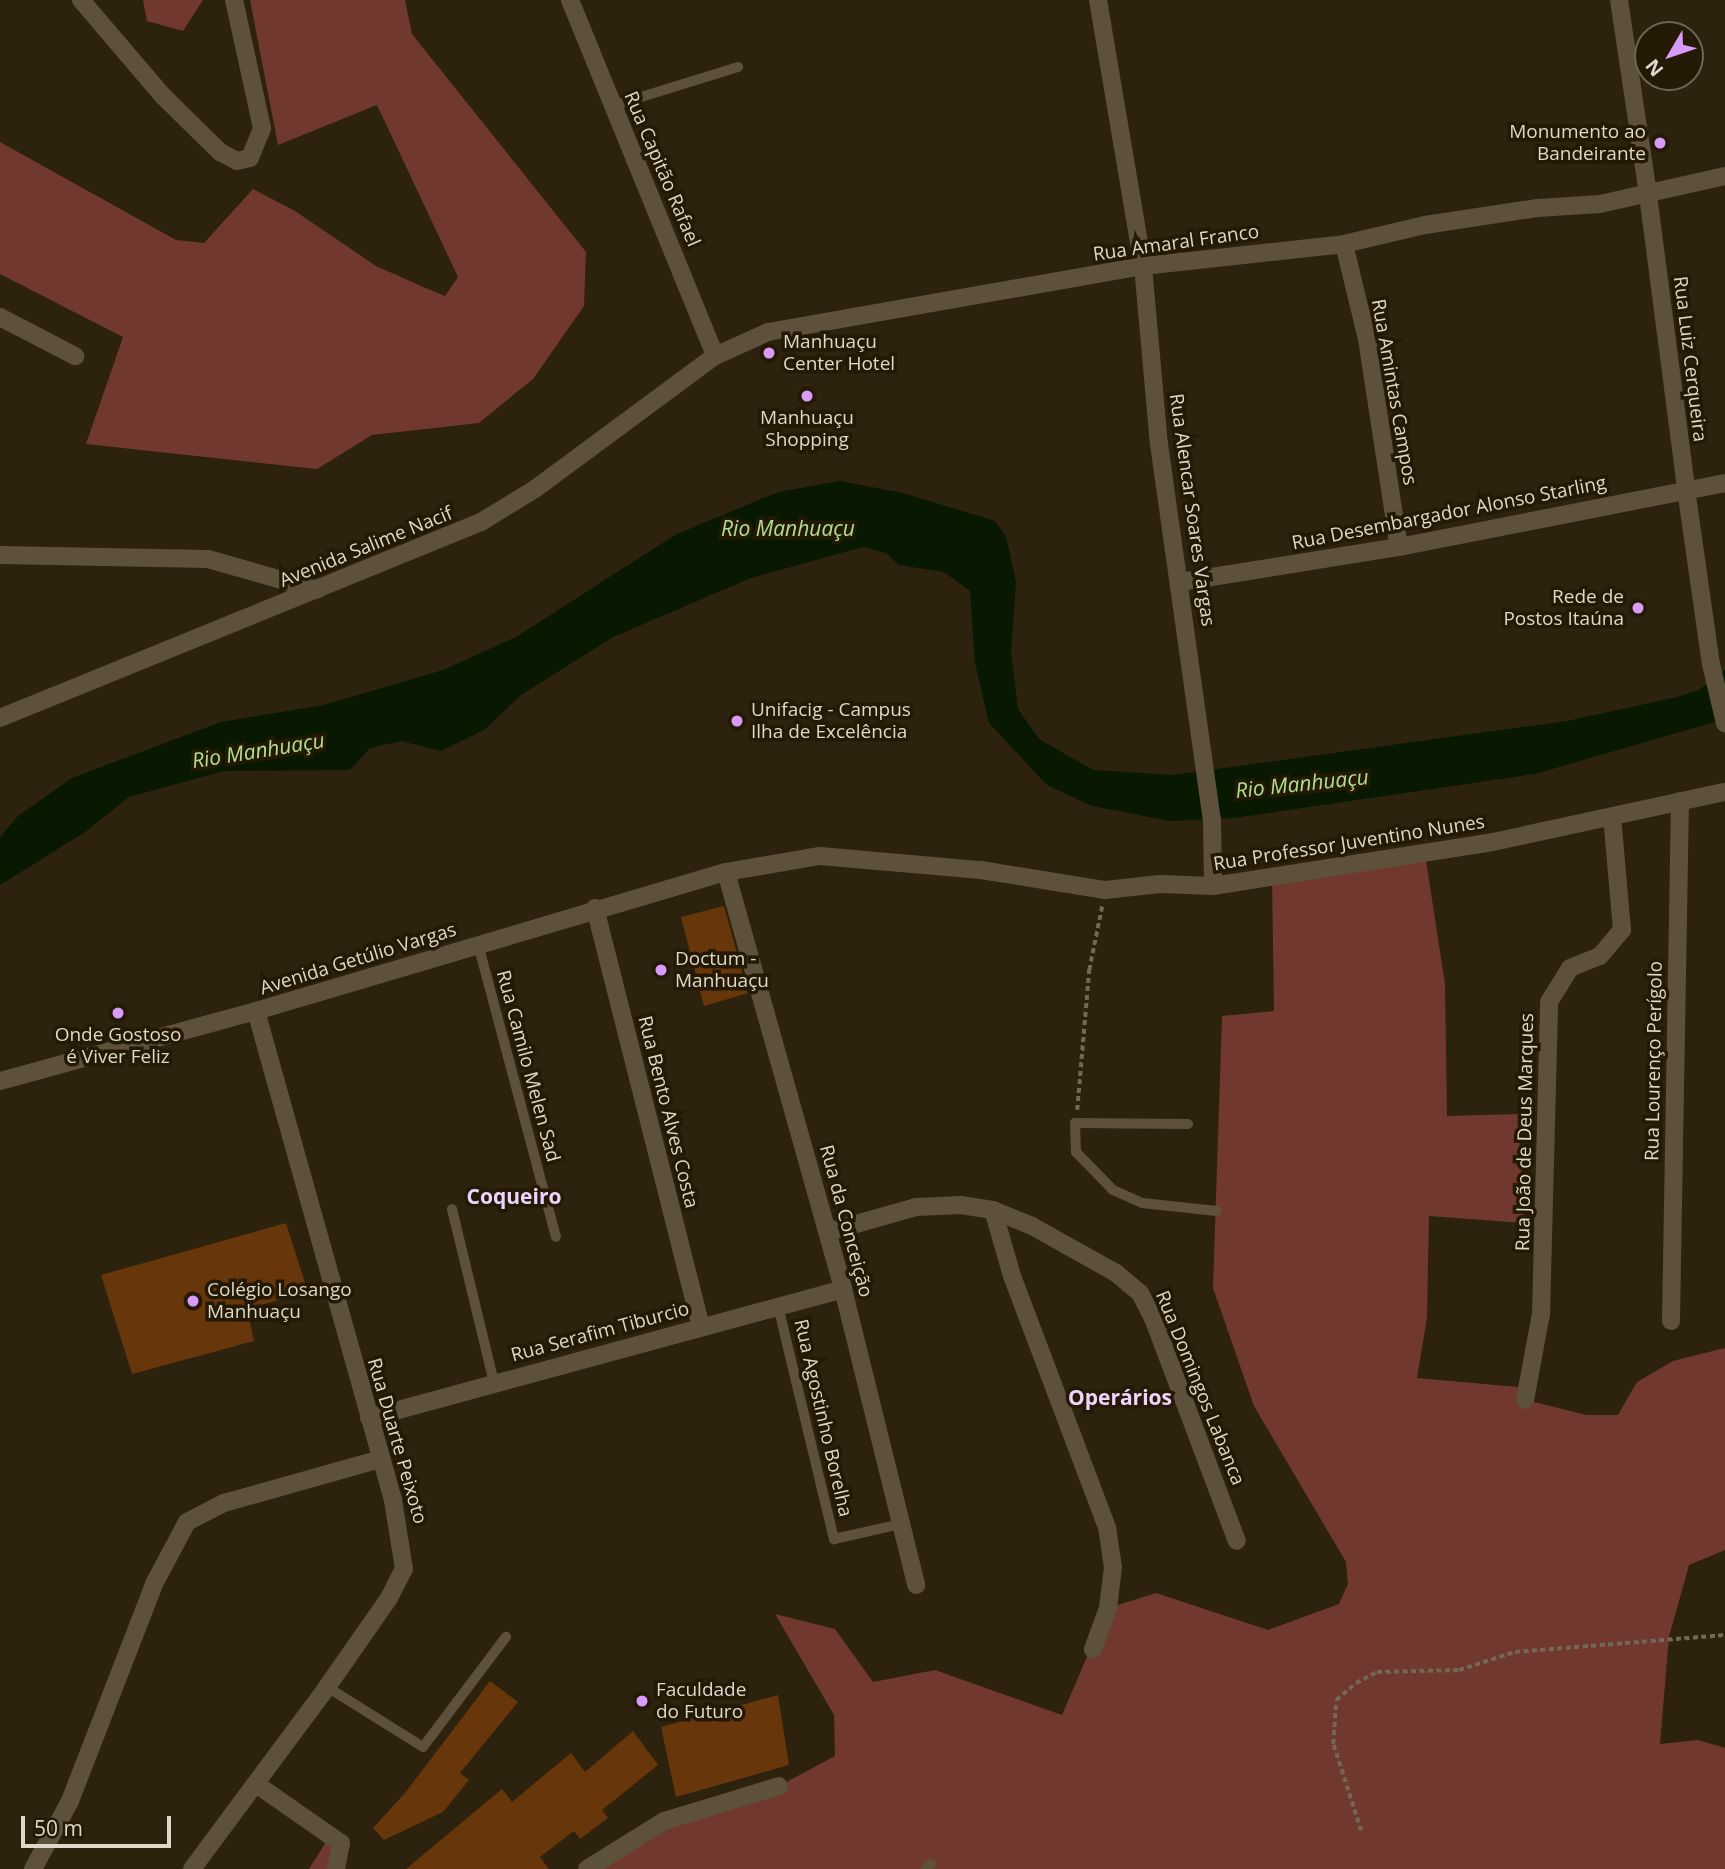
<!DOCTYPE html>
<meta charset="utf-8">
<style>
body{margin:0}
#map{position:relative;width:1725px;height:1869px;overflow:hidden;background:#2d220e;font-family:"Open Sans",sans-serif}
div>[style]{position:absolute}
.green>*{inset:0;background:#71382f}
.water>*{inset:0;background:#091800}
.building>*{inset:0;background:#67360a}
.path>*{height:3.5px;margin-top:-1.75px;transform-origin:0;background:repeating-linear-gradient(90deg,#716856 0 5px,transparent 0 8.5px)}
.service>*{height:10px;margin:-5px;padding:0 5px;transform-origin:5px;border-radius:5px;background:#5d513c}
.minor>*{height:18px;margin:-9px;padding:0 9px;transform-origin:9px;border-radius:9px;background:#5d513c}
.tertiary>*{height:18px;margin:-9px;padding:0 9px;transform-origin:9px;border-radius:9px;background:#5d513c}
.dots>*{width:19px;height:19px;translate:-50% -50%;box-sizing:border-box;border:4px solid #231905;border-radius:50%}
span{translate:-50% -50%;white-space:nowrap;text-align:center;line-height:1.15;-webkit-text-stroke:7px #231905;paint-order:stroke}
.poi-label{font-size:19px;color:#ded7ca}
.right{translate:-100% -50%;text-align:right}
.left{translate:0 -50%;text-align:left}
.street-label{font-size:19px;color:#ded7ca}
.water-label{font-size:21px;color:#afe090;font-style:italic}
.neighbourhood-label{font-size:21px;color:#ecd4fc;font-weight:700}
.north{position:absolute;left:1634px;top:21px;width:70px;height:70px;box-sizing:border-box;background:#231905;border:2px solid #6e6554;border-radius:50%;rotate:231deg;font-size:19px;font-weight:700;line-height:28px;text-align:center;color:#ded7ca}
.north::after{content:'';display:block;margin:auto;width:24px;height:32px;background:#d79bf9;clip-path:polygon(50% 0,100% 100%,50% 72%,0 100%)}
.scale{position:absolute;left:21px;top:1816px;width:150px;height:32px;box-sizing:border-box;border:4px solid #ded7ca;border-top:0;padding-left:9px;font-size:21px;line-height:24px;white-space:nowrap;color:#ded7ca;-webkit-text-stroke:5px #231905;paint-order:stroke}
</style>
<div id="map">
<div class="green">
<i style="clip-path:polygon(143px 0,203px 0,183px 31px,147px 21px)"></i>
<i style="clip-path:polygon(250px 0,405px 0,412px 34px,586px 252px,584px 306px,533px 379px,479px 423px,372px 435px,317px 469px,86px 444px,123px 337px,0 274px,0 142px,176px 240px,204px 243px,253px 189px,295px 211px,376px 266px,428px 289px,445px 296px,458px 277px,377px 105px,278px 145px)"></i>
<i style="clip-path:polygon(1425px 854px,1445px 984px,1447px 1116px,1518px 1114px,1524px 1223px,1429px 1216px,1427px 1318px,1417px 1378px,1528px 1388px,1526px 1400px,1586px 1415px,1618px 1415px,1637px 1382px,1673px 1361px,1725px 1348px,1725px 1550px,1689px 1565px,1669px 1637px,1660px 1744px,1698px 1740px,1725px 1748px,1725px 1869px,934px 1869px,931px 1864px,925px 1869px,587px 1869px,649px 1829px,779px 1786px,835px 1756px,834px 1715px,775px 1614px,835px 1629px,873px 1682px,935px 1670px,1062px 1715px,1108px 1608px,1156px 1593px,1268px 1630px,1339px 1604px,1348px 1584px,1346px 1562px,1254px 1406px,1213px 1288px,1222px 1016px,1274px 1011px,1272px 877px)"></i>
<i style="clip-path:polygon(331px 1834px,336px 1869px,309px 1869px)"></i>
</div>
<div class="water">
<i style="clip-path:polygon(840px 481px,903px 493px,995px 521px,1006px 536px,1016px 582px,1011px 650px,1018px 709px,1039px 739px,1093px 770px,1173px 775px,1567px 721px,1677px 697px,1699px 690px,1725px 670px,1725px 719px,1535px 774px,1234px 818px,1170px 821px,1092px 806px,1047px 785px,989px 723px,975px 663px,970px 591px,944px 572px,899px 565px,886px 553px,863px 547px,751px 578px,613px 637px,521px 695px,484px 730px,441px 751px,401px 741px,370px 748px,350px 770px,224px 771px,129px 797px,85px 832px,0 885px,0 837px,18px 816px,72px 778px,221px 722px,324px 705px,443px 670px,516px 637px,675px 535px,778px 492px)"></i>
</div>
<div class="building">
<i style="clip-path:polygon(724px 906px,748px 993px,704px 1006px,681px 917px)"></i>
<i style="clip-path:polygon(286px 1223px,308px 1292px,247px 1309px,254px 1341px,132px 1374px,101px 1275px)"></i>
<i style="clip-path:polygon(490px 1681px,518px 1702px,460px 1773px,469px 1780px,443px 1812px,384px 1840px,373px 1828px,405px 1793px)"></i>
<i style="clip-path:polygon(778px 1695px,789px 1765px,676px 1797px,661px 1727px)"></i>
<i style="clip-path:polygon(633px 1731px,658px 1765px,602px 1810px,608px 1818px,580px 1839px,574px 1831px,540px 1857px,549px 1869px,406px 1869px,502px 1789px,512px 1802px,571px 1753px,585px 1772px)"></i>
</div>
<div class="path">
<i style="left:1077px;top:1110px;width:141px;rotate:-85.1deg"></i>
<i style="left:1089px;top:970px;width:65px;rotate:-78.5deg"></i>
<i style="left:1361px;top:1831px;width:91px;rotate:-107.8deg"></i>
<i style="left:1333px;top:1744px;width:44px;rotate:-86.1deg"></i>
<i style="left:1336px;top:1700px;width:26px;rotate:-40deg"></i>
<i style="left:1356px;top:1683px;width:24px;rotate:-28deg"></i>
<i style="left:1377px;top:1672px;width:82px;rotate:-1.4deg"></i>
<i style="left:1459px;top:1670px;width:59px;rotate:-17.8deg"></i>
<i style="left:1515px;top:1652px;width:211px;rotate:-4.6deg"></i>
</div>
<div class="service">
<i style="left:612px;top:106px;width:132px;rotate:-17.2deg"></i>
<i style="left:478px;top:944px;width:303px;rotate:75.1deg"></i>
<i style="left:1188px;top:1124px;width:113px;rotate:-179.5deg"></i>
<i style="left:1075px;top:1123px;width:29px;rotate:88deg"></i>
<i style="left:1076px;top:1152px;width:53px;rotate:45.8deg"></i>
<i style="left:1113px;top:1190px;width:32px;rotate:24deg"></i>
<i style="left:1142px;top:1203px;width:75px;rotate:6.1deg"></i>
<i style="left:452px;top:1209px;width:179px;rotate:76.4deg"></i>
<i style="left:778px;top:1306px;width:240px;rotate:76.5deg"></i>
<i style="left:834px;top:1539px;width:69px;rotate:-12.6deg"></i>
<i style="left:327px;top:1687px;width:113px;rotate:32deg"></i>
<i style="left:423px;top:1747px;width:138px;rotate:-53deg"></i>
<i style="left:925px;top:1869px;width:8px;rotate:-40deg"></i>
</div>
<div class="minor">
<i style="left:81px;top:0;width:126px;rotate:49.5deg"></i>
<i style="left:163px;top:96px;width:80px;rotate:44.5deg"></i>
<i style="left:220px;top:152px;width:19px;rotate:28deg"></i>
<i style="left:237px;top:161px;width:13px;rotate:-13deg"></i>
<i style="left:250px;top:158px;width:32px;rotate:-68deg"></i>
<i style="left:262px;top:128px;width:131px;rotate:-102.3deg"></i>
<i style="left:1098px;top:0;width:270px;rotate:80.4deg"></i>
<i style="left:1143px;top:266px;width:179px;rotate:84.9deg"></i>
<i style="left:1159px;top:444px;width:380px;rotate:82deg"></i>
<i style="left:1212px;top:820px;width:66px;rotate:89.1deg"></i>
<i style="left:1619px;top:0;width:197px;rotate:81.5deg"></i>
<i style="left:1344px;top:244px;width:98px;rotate:76.4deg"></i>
<i style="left:1367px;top:339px;width:210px;rotate:81.3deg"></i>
<i style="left:0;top:317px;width:85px;rotate:27.5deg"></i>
<i style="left:0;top:555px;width:208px;rotate:1.1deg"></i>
<i style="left:208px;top:559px;width:113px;rotate:15.9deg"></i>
<i style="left:1180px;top:582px;width:222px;rotate:-9.1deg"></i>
<i style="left:1399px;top:547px;width:332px;rotate:-11.1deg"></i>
<i style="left:726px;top:872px;width:433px;rotate:74.3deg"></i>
<i style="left:843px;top:1289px;width:305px;rotate:76.1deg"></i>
<i style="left:595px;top:908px;width:432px;rotate:75.8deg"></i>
<i style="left:993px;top:1210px;width:69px;rotate:73.9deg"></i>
<i style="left:1012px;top:1276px;width:268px;rotate:69.3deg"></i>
<i style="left:1107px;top:1527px;width:40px;rotate:81.5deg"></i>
<i style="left:1113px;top:1567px;width:41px;rotate:97deg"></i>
<i style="left:1108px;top:1608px;width:44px;rotate:110.1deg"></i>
<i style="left:828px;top:1232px;width:91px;rotate:-15.9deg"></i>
<i style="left:916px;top:1207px;width:45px;rotate:-2.5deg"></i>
<i style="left:961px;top:1205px;width:32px;rotate:9deg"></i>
<i style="left:993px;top:1210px;width:42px;rotate:22.3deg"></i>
<i style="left:1032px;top:1226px;width:96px;rotate:29.2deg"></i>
<i style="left:1116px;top:1273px;width:31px;rotate:40deg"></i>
<i style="left:1140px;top:1293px;width:28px;rotate:63deg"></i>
<i style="left:1153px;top:1318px;width:238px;rotate:69.4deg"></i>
<i style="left:1671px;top:1321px;width:520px;rotate:-89.01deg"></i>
<i style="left:1525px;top:1400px;width:87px;rotate:-79.5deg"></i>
<i style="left:1541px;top:1314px;width:312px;rotate:-88.5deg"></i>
<i style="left:1549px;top:1002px;width:40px;rotate:-58deg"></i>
<i style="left:1570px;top:968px;width:32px;rotate:-22deg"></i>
<i style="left:1600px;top:956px;width:34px;rotate:-50deg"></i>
<i style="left:1622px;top:930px;width:114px;rotate:-95deg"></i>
<i style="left:369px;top:1418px;width:491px;rotate:-15.2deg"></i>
<i style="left:256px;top:1784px;width:103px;rotate:34.8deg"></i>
<i style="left:341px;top:1843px;width:26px;rotate:101deg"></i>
<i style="left:33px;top:1869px;width:77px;rotate:-61.4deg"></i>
<i style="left:70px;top:1801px;width:233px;rotate:-68.8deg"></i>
<i style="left:154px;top:1584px;width:70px;rotate:-62deg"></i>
<i style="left:187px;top:1522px;width:42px;rotate:-27.2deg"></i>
<i style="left:224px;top:1503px;width:163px;rotate:-15.7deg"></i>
<i style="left:192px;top:1869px;width:227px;rotate:-53.4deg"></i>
<i style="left:327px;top:1687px;width:108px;rotate:-55.1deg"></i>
<i style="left:389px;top:1598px;width:33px;rotate:-63deg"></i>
<i style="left:404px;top:1569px;width:70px;rotate:-99.1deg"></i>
<i style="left:393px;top:1500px;width:508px;rotate:-105.65deg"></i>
<i style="left:587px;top:1869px;width:91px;rotate:-31.9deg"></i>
<i style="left:664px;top:1821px;width:120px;rotate:-16.9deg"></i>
</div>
<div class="tertiary">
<i style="left:570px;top:0;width:384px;rotate:67.8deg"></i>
<i style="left:1648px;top:195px;width:296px;rotate:82.6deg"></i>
<i style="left:1686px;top:489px;width:177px;rotate:81.9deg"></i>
<i style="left:1711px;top:664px;width:61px;rotate:76.7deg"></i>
<i style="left:0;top:718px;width:519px;rotate:-22.17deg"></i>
<i style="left:481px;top:522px;width:63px;rotate:-31.4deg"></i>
<i style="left:535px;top:489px;width:224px;rotate:-36.5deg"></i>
<i style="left:715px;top:356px;width:58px;rotate:-24.4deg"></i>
<i style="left:768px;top:332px;width:381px;rotate:-10deg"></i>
<i style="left:1143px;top:266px;width:202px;rotate:-6.2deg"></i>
<i style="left:1344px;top:244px;width:83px;rotate:-13.2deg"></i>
<i style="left:1425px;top:225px;width:114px;rotate:-8.6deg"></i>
<i style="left:1538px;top:208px;width:62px;rotate:-3.7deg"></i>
<i style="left:1600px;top:204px;width:128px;rotate:-12.6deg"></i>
<i style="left:0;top:1081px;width:265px;rotate:-15.3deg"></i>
<i style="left:256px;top:1011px;width:490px;rotate:-16.5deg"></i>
<i style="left:726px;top:872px;width:95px;rotate:-9.7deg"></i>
<i style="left:820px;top:856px;width:162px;rotate:5deg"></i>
<i style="left:981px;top:870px;width:126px;rotate:9.2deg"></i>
<i style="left:1105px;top:890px;width:55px;rotate:-6.2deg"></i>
<i style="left:1160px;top:884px;width:53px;rotate:2.2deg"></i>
<i style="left:1213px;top:886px;width:283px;rotate:-8.9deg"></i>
<i style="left:1493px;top:842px;width:237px;rotate:-12.2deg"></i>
</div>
<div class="dots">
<i style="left:1660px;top:143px;background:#d79bf9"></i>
<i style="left:769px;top:353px;background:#d79bf9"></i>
<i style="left:807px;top:396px;background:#d79bf9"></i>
<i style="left:1638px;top:608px;background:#d79bf9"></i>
<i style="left:737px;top:721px;background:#d79bf9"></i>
<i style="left:661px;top:970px;background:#d79bf9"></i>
<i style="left:118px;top:1013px;background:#d79bf9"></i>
<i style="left:193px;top:1301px;background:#d79bf9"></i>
<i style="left:642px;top:1701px;background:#d79bf9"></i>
</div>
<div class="poi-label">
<span class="right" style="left:1646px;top:143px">Monumento ao<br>Bandeirante</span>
<span class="left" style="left:783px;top:353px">Manhuaçu<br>Center Hotel</span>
<span style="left:807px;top:429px">Manhuaçu<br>Shopping</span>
<span class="right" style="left:1624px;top:608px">Rede de<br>Postos Itaúna</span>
<span class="left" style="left:751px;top:721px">Unifacig - Campus<br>Ilha de Excelência</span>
<span class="left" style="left:675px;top:970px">Doctum -<br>Manhuaçu</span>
<span style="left:118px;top:1046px">Onde Gostoso<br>é Viver Feliz</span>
<span class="left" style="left:207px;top:1301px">Colégio Losango<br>Manhuaçu</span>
<span class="left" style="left:656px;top:1701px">Faculdade<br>do Futuro</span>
</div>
<div class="street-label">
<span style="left:662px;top:169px;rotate:67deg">Rua Capitão Rafael</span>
<span style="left:1176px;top:243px;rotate:-8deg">Rua Amaral Franco</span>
<span style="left:1690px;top:359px;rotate:83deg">Rua Luiz Cerqueira</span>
<span style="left:1394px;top:392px;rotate:80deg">Rua Amintas Campos</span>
<span style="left:1192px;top:510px;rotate:82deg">Rua Alencar Soares Vargas</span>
<span style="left:1449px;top:513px;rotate:-11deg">Rua Desembargador Alonso Starling</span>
<span style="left:366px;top:547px;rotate:-22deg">Avenida Salime Nacif</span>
<span style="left:1349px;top:843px;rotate:-9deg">Rua Professor Juventino Nunes</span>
<span style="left:358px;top:959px;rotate:-17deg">Avenida Getúlio Vargas</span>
<span style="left:1654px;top:1061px;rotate:-89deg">Rua Lourenço Perígolo</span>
<span style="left:528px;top:1066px;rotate:75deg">Rua Camilo Melen Sad</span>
<span style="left:668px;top:1112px;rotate:76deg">Rua Bento Alves Costa</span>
<span style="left:1525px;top:1132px;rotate:-89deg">Rua João de Deus Marques</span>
<span style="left:846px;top:1221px;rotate:75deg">Rua da Conceição</span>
<span style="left:600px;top:1332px;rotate:-15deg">Rua Serafim Tiburcio</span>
<span style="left:1200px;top:1388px;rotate:68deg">Rua Domingos Labanca</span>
<span style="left:823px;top:1418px;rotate:77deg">Rua Agostinho Borelha</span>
<span style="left:397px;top:1441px;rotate:74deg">Rua Duarte Peixoto</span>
</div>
<div class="water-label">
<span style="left:788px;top:528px">Rio Manhuaçu</span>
<span style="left:258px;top:750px;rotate:-9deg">Rio Manhuaçu</span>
<span style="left:1302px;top:783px;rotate:-6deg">Rio Manhuaçu</span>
</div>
<div class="neighbourhood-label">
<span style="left:514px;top:1196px">Coqueiro</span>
<span style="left:1120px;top:1397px">Operários</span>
</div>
<div class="north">N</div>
<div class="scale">50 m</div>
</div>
